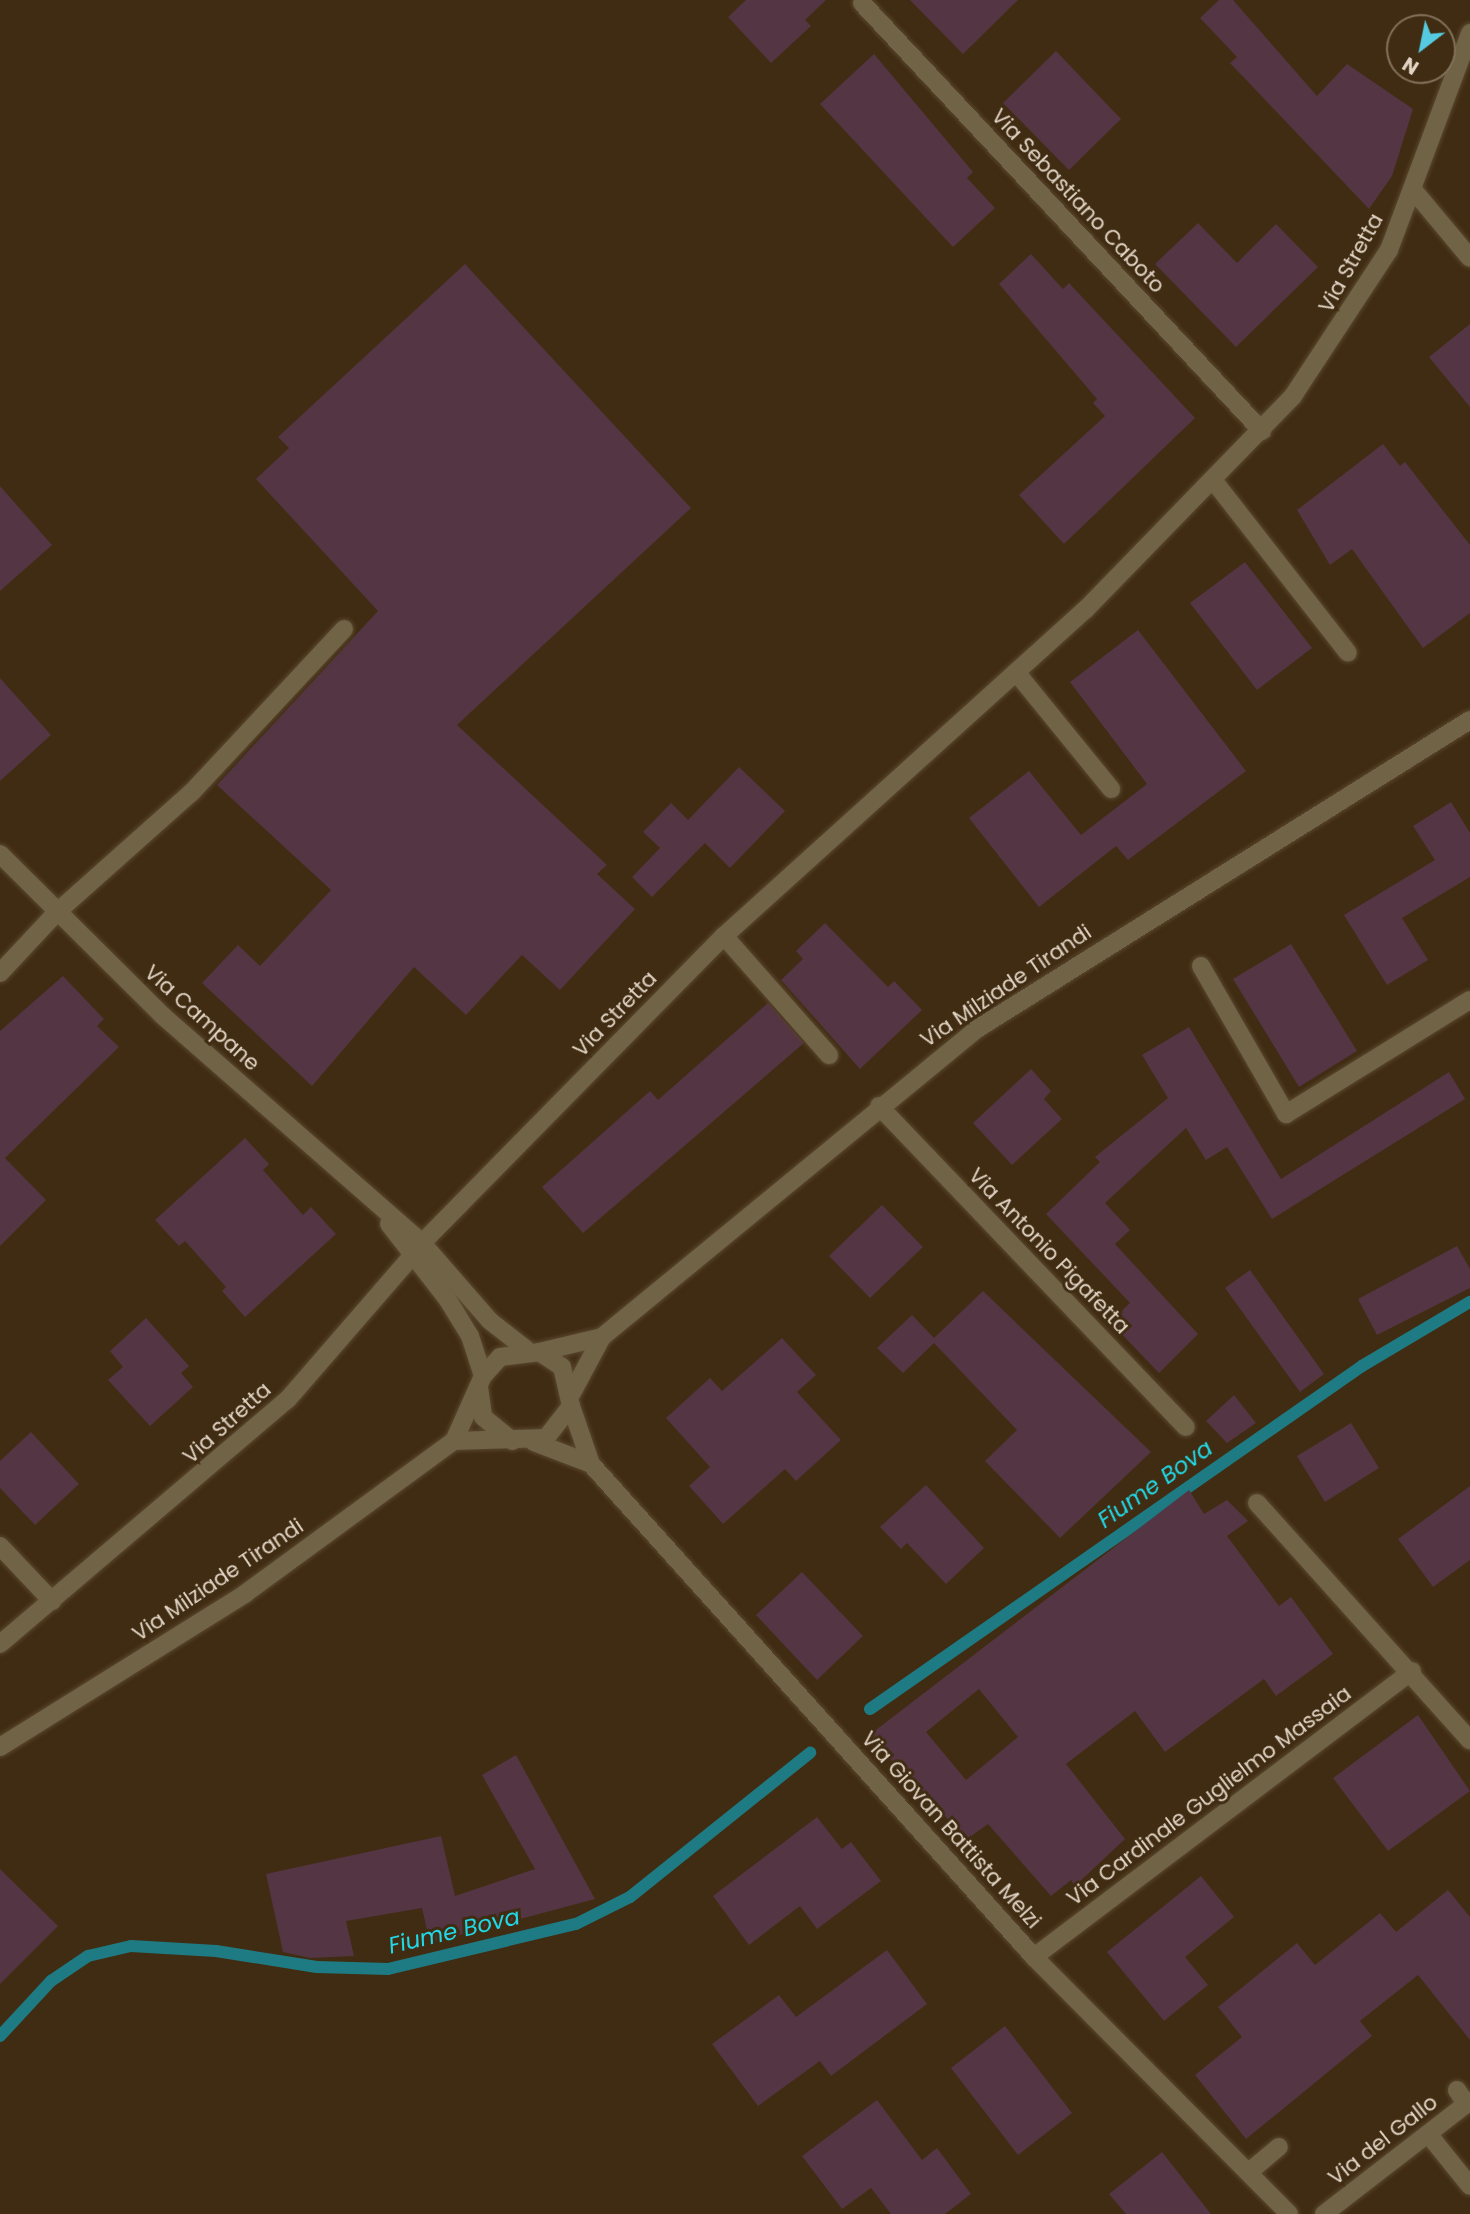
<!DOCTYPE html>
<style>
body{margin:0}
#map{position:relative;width:1470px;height:2214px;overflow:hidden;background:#402c12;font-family:Poppins,sans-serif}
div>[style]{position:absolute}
.stream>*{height:12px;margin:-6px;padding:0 6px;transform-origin:6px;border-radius:6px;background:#1f7b83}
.building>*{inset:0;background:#543543}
.roads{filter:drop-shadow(0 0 2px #5a472f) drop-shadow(0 0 2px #5a472f)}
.service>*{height:18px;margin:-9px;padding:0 9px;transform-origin:9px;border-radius:9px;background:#706346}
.minor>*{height:18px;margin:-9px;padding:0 9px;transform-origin:9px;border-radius:9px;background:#706346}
.tertiary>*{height:18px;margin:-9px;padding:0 9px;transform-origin:9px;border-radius:9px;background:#706346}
span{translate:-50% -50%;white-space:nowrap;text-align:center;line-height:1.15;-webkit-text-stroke:6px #402c12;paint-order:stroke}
.street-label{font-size:21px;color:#e1d4c5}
.water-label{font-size:23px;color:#21d8e6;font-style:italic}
.north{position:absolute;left:1386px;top:14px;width:70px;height:70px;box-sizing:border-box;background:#402c12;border:2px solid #806f5a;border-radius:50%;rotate:212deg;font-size:19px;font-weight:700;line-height:28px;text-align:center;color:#e1d4c5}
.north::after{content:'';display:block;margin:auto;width:24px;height:32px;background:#55cae0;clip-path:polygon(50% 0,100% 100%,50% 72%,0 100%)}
</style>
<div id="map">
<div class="stream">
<i style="left:870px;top:1709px;width:600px;rotate:-34.88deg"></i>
<i style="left:1362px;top:1366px;width:126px;rotate:-30.7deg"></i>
<i style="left:0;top:2036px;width:75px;rotate:-47.2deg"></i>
<i style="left:51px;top:1981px;width:45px;rotate:-34deg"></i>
<i style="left:88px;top:1956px;width:44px;rotate:-13.1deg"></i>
<i style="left:131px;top:1946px;width:85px;rotate:3.4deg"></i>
<i style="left:216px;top:1951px;width:102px;rotate:9deg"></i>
<i style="left:317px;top:1967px;width:71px;rotate:1.6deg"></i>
<i style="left:388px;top:1969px;width:193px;rotate:-13.5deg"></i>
<i style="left:576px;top:1924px;width:60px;rotate:-26.6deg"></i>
<i style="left:630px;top:1897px;width:231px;rotate:-38.7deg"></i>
</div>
<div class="building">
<i style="clip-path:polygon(746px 0,826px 0,805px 20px,811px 26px,771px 63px,728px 17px)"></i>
<i style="clip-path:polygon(910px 0,1018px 0,963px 54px)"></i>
<i style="clip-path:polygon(1219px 0,1233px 0,1317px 96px,1347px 64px,1413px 109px,1392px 176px,1369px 209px,1230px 63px,1237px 57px,1200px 18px)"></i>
<i style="clip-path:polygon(1056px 51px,1121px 119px,1069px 170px,1003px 103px)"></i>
<i style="clip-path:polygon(874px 54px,973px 172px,967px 178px,995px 208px,953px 247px,820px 104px)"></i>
<i style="clip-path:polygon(1198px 223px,1237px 263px,1276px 224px,1318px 267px,1236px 347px,1155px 264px)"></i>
<i style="clip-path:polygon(1031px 254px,1063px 289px,1069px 283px,1195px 418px,1064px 544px,1019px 495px,1105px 416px,1093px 403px,1097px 399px,999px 284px)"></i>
<i style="clip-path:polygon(465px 264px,691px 508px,457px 725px,607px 865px,597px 874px,635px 909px,560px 990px,522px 955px,466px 1015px,414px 967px,312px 1086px,202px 983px,238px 945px,260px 966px,331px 890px,217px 785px,378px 611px,256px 479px,289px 448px,278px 437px)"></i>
<i style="clip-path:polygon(1470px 324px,1470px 407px,1429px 357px)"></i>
<i style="clip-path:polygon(1383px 444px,1400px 466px,1405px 462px,1470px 545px,1470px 613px,1423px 648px,1352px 549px,1330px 565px,1297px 510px)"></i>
<i style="clip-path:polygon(0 486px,52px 545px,0 591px)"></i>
<i style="clip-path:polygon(1245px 562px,1312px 648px,1257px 690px,1190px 603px)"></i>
<i style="clip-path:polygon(1138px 630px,1246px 771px,1128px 860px,1116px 846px,1039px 907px,969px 818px,1029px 771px,1081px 835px,1147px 784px,1070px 682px)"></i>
<i style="clip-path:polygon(0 678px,51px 735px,0 781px)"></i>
<i style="clip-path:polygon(739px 767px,785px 811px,730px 868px,705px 843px,652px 897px,632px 877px,660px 848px,643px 832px,671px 803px,688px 820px)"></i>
<i style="clip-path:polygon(1451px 802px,1470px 833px,1470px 877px,1402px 918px,1428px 960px,1387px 985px,1344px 915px,1435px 860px,1413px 826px)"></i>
<i style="clip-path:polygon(825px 923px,888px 987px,894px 981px,922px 1010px,860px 1069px,781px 980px,803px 959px,796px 951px)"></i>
<i style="clip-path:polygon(1291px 944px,1357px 1051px,1299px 1087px,1233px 979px)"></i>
<i style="clip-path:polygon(63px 976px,104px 1019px,97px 1026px,119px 1047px,5px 1158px,46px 1200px,0 1246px,0 1031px)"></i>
<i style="clip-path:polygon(768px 1003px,804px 1043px,583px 1233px,542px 1187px,650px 1091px,658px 1100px)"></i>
<i style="clip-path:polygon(1189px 1027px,1281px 1179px,1449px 1072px,1465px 1099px,1272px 1219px,1227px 1147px,1206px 1160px,1186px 1128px,1105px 1203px,1130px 1230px,1115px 1244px,1198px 1334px,1159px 1373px,1110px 1322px,1130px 1303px,1046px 1214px,1100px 1162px,1095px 1157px,1168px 1098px,1142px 1055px)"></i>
<i style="clip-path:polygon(1031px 1069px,1051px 1091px,1044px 1099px,1062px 1119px,1012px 1165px,973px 1123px)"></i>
<i style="clip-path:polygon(245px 1138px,269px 1164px,263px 1170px,303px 1215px,311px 1207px,336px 1234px,245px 1317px,222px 1291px,226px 1287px,185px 1241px,179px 1246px,155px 1220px)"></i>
<i style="clip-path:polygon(882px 1205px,923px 1247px,870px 1298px,829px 1256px)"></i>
<i style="clip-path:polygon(1457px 1246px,1470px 1269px,1470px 1288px,1377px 1335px,1358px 1299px)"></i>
<i style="clip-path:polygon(1250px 1270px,1324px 1374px,1300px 1392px,1225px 1288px)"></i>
<i style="clip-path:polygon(983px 1291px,1151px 1452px,1060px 1538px,985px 1461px,1017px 1430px,934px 1343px,903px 1373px,877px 1348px,912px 1315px,934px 1338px)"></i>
<i style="clip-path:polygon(146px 1318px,189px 1366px,181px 1373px,193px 1387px,150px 1426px,108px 1380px,123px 1367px,110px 1351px)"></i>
<i style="clip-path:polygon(782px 1338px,816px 1375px,797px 1392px,841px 1440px,796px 1481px,785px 1469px,723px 1524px,689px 1486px,710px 1467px,666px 1418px,710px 1378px,722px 1391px)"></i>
<i style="clip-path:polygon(1234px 1395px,1256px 1423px,1227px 1443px,1206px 1421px)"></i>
<i style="clip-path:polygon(1351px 1423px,1379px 1468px,1325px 1502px,1297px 1456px)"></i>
<i style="clip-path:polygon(31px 1432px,79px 1484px,35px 1525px,0 1488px,0 1461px)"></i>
<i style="clip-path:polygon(926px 1485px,984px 1548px,946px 1584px,907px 1543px,901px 1549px,880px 1527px)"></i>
<i style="clip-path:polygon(1470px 1486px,1470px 1560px,1433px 1587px,1398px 1539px)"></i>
<i style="clip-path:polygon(evenodd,1189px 1490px,1204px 1514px,1227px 1500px,1248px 1521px,1227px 1536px,1279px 1606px,1291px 1597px,1333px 1654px,1276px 1696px,1264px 1679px,1165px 1752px,1135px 1711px,1066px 1764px,1125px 1839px,1075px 1886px,1071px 1880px,1051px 1896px,988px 1824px,967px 1839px,868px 1736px,1189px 1490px,979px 1689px,1018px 1737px,966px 1780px,926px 1732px,979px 1689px)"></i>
<i style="clip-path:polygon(802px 1572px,863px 1636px,817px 1680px,756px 1615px)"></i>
<i style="clip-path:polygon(1418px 1715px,1470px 1791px,1388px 1851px,1333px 1778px)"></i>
<i style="clip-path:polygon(516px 1755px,595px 1899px,430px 1943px,422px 1908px,346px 1921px,354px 1956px,310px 1958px,283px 1952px,266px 1874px,441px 1836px,455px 1896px,535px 1869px,482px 1775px)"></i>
<i style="clip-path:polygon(817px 1817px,842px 1849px,851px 1842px,881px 1881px,817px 1929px,800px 1906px,749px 1945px,713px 1896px)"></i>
<i style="clip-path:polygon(0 1869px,58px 1926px,0 1984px)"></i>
<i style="clip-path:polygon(1201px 1876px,1234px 1917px,1185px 1957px,1208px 1985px,1164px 2021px,1107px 1952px)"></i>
<i style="clip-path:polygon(1448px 1890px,1470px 1917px,1470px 2040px,1418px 1975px,1360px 2021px,1372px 2036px,1246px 2139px,1195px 2075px,1242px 2037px,1218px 2007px,1297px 1943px,1315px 1965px,1380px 1913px,1396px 1932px)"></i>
<i style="clip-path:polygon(887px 1950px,927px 2004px,831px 2076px,820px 2061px,758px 2106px,712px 2044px,779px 1995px,796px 2017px)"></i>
<i style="clip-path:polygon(1005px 2026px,1072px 2113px,1018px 2155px,951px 2068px)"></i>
<i style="clip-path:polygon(877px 2100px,922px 2160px,937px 2148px,971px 2194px,945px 2214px,891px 2214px,871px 2188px,842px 2209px,802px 2156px)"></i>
<i style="clip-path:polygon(1162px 2152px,1211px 2214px,1126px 2214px,1109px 2194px)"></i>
</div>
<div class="roads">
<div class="service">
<i style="left:192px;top:792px;width:223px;rotate:-47deg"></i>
<i style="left:1457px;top:2090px;width:17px;rotate:57deg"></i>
<i style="left:1249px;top:2172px;width:39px;rotate:-40deg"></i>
</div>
<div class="minor">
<i style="left:862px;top:3px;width:586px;rotate:46.94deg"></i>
<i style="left:1414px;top:191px;width:87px;rotate:50.1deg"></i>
<i style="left:1213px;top:480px;width:219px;rotate:52deg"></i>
<i style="left:1016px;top:672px;width:151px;rotate:50.9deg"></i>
<i style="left:0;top:854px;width:230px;rotate:44.8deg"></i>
<i style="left:163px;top:1016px;width:344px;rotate:41.2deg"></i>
<i style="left:422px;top:1243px;width:103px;rotate:48.9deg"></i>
<i style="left:490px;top:1321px;width:46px;rotate:37.9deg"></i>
<i style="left:724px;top:936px;width:159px;rotate:48.6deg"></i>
<i style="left:1201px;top:966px;width:171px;rotate:60.1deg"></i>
<i style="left:1286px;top:1114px;width:216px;rotate:-31.8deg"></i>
<i style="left:0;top:973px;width:82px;rotate:-47deg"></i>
<i style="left:56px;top:913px;width:182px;rotate:-41.7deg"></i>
<i style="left:879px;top:1106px;width:444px;rotate:46.3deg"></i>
<i style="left:389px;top:1224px;width:96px;rotate:52.2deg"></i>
<i style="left:448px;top:1300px;width:42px;rotate:58.6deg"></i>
<i style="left:470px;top:1336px;width:42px;rotate:72deg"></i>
<i style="left:422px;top:1243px;width:431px;rotate:-45.5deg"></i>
<i style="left:724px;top:936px;width:488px;rotate:-42.1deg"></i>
<i style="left:1086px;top:609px;width:297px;rotate:-45.8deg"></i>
<i style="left:1293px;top:396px;width:175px;rotate:-56.7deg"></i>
<i style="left:1389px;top:250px;width:232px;rotate:-69.5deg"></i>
<i style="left:539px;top:1352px;width:65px;rotate:-13.4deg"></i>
<i style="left:572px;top:1393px;width:64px;rotate:-61.8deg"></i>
<i style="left:571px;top:1406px;width:61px;rotate:71deg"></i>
<i style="left:591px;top:1464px;width:663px;rotate:48.06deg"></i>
<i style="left:1034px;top:1957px;width:362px;rotate:45.2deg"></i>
<i style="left:534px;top:1442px;width:61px;rotate:21.1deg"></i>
<i style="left:1257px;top:1503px;width:319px;rotate:48.1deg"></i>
<i style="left:0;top:1546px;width:76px;rotate:46.6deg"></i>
<i style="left:0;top:1644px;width:378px;rotate:-40.4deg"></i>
<i style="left:288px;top:1399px;width:188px;rotate:-49.1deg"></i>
<i style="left:1034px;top:1957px;width:474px;rotate:-37.1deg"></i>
<i style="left:1429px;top:2135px;width:65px;rotate:51.2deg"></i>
<i style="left:1324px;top:2214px;width:185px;rotate:-37.7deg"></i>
</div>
<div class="tertiary">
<i style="left:602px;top:1337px;width:485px;rotate:-39.4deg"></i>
<i style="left:977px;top:1029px;width:582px;rotate:-32.08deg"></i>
<i style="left:479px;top:1387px;width:30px;rotate:82deg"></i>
<i style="left:483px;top:1417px;width:38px;rotate:39deg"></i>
<i style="left:0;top:1747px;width:290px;rotate:-32deg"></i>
<i style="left:246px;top:1593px;width:258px;rotate:-36.2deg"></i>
<i style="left:454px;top:1441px;width:71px;rotate:-66deg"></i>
<i style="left:483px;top:1376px;width:25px;rotate:-48deg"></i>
<i style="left:500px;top:1357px;width:39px;rotate:-7deg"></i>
<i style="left:539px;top:1352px;width:27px;rotate:33deg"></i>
<i style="left:562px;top:1367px;width:40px;rotate:77deg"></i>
<i style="left:571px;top:1406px;width:41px;rotate:128deg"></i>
<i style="left:546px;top:1438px;width:92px;rotate:178.1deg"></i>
</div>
</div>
<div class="street-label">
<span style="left:1078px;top:201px;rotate:47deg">Via Sebastiano Caboto</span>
<span style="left:1351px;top:263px;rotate:-61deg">Via Stretta</span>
<span style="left:1006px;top:986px;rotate:-34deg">Via Milziade Tirandi</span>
<span style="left:615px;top:1014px;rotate:-46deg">Via Stretta</span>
<span style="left:202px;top:1018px;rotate:42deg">Via Campane</span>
<span style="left:1049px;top:1251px;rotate:46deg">Via Antonio Pigafetta</span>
<span style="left:227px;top:1423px;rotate:-42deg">Via Stretta</span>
<span style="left:218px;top:1580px;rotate:-34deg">Via Milziade Tirandi</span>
<span style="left:1209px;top:1796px;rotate:-37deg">Via Cardinale Guglielmo Massaia</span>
<span style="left:951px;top:1830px;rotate:48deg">Via Giovan Battista Melzi</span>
<span style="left:1383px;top:2140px;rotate:-38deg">Via del Gallo</span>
</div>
<div class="water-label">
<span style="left:1155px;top:1484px;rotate:-35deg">Fiume Bova</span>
<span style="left:454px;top:1931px;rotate:-13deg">Fiume Bova</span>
</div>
<div class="north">N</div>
</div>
